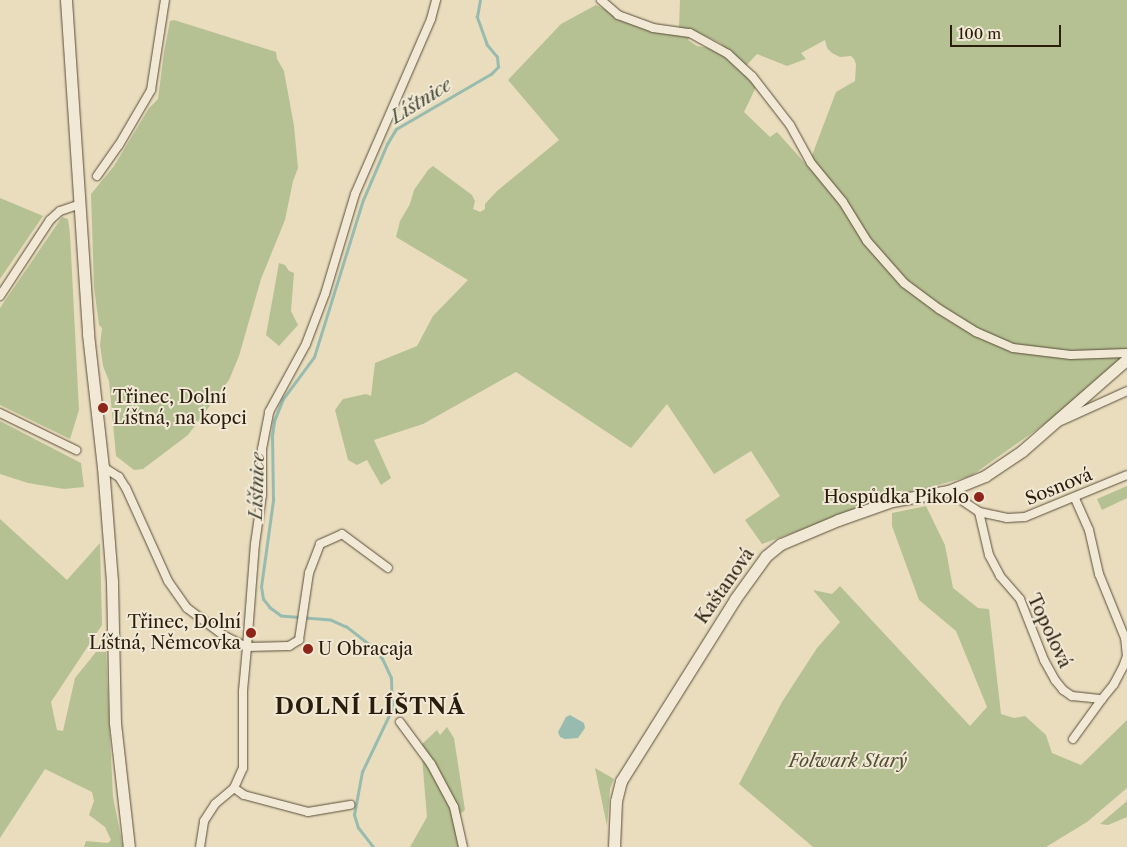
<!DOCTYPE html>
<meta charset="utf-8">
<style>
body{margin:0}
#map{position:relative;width:1127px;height:847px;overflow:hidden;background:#e9ddbe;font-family:"Libre Caslon Text",serif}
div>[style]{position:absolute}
.green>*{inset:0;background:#b5c192}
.water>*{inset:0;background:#97bcaf}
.stream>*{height:2.5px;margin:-1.25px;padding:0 1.25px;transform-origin:1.25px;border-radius:1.25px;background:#97bcaf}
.roads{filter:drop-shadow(0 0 1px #5a4d38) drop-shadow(0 0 1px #5a4d38)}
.street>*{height:8px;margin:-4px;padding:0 4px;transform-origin:4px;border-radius:4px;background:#f1e9d5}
.secondary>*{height:11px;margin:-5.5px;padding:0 5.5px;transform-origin:5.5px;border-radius:5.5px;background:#f1e9d5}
.dots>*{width:14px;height:14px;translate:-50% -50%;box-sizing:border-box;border:2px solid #f1e9d5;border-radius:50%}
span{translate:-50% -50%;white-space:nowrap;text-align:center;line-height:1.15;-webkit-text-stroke:4px #f1e9d5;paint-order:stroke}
.poi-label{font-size:18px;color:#2b1d0b}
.left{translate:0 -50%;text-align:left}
.right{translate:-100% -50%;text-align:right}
.street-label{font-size:18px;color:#2b1d0b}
.park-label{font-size:18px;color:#544e34;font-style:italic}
.water-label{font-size:19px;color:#4b4d3c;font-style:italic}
.district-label{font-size:22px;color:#2b1d0b;font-weight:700;letter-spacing:1px}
.scale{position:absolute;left:950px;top:25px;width:111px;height:22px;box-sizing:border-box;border:2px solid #2b1d0b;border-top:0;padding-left:6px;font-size:15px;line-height:18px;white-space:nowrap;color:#2b1d0b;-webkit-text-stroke:4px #f1e9d5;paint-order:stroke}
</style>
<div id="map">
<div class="green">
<i style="clip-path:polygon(680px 0,1127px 0,1127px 366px,971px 476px,890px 498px,762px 544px,745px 520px,780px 496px,751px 451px,714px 474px,667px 404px,631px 448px,516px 372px,423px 424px,374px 440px,391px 478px,381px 485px,367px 460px,357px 465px,348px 460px,335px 410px,343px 399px,366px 394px,371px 396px,375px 363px,417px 346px,433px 316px,468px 280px,396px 237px,400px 221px,410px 204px,414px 190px,428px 170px,433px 166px,472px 195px,475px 201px,473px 209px,480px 212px,485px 209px,485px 204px,497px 191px,559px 140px,508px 80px,561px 24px,596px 5px,627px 21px,690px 36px,688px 40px,697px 46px,715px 49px,743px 70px,756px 87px,744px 112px,770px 137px,777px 132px,812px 171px,826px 183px,832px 182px,811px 158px,836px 92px,855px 81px,856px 64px,854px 59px,851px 56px,840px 57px,832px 53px,827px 48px,825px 40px,801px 53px,806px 59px,787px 66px,757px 54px,745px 67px,720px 43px,693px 30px,679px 28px)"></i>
<i style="clip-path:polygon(174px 20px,276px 52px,277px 59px,284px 71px,294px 126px,298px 168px,293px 181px,285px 220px,261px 279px,239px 356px,229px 380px,188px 435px,143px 469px,134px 470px,116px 456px,109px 381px,103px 366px,100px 345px,102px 328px,99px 325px,94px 287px,91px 194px,114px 166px,149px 108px,158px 99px,164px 52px,170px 21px)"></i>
<i style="clip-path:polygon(0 198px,43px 216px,0 279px)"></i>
<i style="clip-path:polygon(62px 217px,68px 219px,70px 234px,79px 410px,70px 439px,0 405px,0 308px)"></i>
<i style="clip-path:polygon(279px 263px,285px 265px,289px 271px,294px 273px,291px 311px,298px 325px,279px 346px,266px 335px)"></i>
<i style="clip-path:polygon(0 421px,81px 463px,84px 487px,64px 489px,28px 483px,0 474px)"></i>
<i style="clip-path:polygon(1127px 486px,1127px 498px,1102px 510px,1097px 499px)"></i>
<i style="clip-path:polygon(926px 506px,945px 545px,953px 588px,978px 608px,989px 609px,1001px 714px,1014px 718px,1025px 716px,1046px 735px,1052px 753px,1081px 765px,1127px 720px,1127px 788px,1087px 822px,1046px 847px,813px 847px,739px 784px,782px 702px,817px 648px,840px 622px,813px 590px,832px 594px,840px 586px,970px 726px,987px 707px,956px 631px,919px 600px,892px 526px,892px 513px)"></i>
<i style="clip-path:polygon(0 519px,67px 580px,100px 543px,102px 625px,51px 702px,57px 730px,63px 731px,75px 678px,96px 652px,106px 652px,113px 797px,123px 847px,84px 847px,86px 841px,108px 843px,111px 840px,105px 827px,89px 815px,94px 801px,92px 792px,45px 769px,0 838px)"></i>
<i style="clip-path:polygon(447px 727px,454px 738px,465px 810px,455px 818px,460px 847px,410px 847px,427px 817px,421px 745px,437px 730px,440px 735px)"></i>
<i style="clip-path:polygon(595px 768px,614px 779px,610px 789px,607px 826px)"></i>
<i style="clip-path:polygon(1127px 801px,1127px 817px,1108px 825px,1100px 824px)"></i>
</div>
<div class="water">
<i style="clip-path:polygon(570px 715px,584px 723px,585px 728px,578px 738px,565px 739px,560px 737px,558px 732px,566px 717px)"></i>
</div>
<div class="stream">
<i style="left:373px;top:847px;width:24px;rotate:-128deg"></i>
<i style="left:358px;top:828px;width:14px;rotate:-107deg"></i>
<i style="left:354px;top:815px;width:44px;rotate:-79.5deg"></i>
<i style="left:362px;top:772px;width:70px;rotate:-64.5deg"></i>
<i style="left:392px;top:709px;width:31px;rotate:-92deg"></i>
<i style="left:391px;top:678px;width:21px;rotate:-115deg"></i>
<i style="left:382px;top:659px;width:16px;rotate:-130deg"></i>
<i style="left:372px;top:647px;width:33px;rotate:-142deg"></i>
<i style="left:346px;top:627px;width:17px;rotate:-156deg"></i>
<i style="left:330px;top:620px;width:49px;rotate:-175.3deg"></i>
<i style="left:281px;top:616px;width:14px;rotate:-144deg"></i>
<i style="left:270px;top:608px;width:11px;rotate:-128deg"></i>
<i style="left:263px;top:599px;width:12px;rotate:-99deg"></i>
<i style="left:261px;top:587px;width:88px;rotate:-82.1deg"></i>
<i style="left:273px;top:500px;width:64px;rotate:-90.9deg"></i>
<i style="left:272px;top:436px;width:15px;rotate:-82deg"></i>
<i style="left:274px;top:421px;width:24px;rotate:-68deg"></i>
<i style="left:283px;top:399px;width:52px;rotate:-53.6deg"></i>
<i style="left:314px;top:357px;width:164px;rotate:-72.7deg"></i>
<i style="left:363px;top:200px;width:61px;rotate:-66.8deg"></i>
<i style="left:387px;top:144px;width:17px;rotate:-59deg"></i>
<i style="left:396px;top:129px;width:110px;rotate:-30.1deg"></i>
<i style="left:491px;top:74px;width:10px;rotate:-45deg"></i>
<i style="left:498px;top:67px;width:10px;rotate:-96deg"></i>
<i style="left:497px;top:57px;width:16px;rotate:-130deg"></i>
<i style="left:487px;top:45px;width:30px;rotate:-110deg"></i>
<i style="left:477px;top:17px;width:17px;rotate:-80deg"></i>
</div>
<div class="roads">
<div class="street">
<i style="left:601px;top:0;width:23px;rotate:41deg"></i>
<i style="left:618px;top:15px;width:37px;rotate:20deg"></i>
<i style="left:653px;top:28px;width:37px;rotate:8deg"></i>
<i style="left:690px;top:33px;width:43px;rotate:28.9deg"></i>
<i style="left:728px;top:54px;width:33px;rotate:43deg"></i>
<i style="left:752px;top:76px;width:62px;rotate:52.2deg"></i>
<i style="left:790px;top:125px;width:43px;rotate:61.1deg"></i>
<i style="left:811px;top:163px;width:50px;rotate:50.6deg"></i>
<i style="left:843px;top:202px;width:46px;rotate:58.4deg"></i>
<i style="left:867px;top:241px;width:56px;rotate:48.6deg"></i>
<i style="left:904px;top:283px;width:44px;rotate:36.6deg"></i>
<i style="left:939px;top:309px;width:44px;rotate:31.9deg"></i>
<i style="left:976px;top:332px;width:40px;rotate:23.4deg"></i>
<i style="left:1013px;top:348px;width:58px;rotate:6.9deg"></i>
<i style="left:1071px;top:355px;width:56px;rotate:-2deg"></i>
<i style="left:97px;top:176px;width:38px;rotate:-55deg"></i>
<i style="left:119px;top:145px;width:64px;rotate:-59.8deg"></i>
<i style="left:151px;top:90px;width:91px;rotate:-81.2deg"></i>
<i style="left:0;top:296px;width:91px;rotate:-56.7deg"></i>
<i style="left:50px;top:220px;width:13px;rotate:-42deg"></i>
<i style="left:60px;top:211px;width:21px;rotate:-19deg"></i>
<i style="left:0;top:413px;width:85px;rotate:26deg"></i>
<i style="left:1061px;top:421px;width:72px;rotate:-24.4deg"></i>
<i style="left:103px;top:467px;width:19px;rotate:32deg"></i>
<i style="left:119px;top:477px;width:13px;rotate:58deg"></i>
<i style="left:126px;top:488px;width:102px;rotate:65.7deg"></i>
<i style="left:168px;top:581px;width:33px;rotate:55deg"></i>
<i style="left:187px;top:608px;width:45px;rotate:36.9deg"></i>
<i style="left:223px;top:635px;width:27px;rotate:27deg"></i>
<i style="left:247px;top:647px;width:103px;rotate:-85.6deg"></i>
<i style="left:255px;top:544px;width:49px;rotate:-81.9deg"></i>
<i style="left:262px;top:495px;width:46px;rotate:-90deg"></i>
<i style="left:262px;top:449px;width:38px;rotate:-79deg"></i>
<i style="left:269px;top:412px;width:77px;rotate:-61.4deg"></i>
<i style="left:306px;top:344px;width:53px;rotate:-69.2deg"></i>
<i style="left:325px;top:294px;width:104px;rotate:-73.3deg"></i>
<i style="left:355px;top:194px;width:191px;rotate:-66.5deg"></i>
<i style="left:431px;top:19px;width:20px;rotate:-75deg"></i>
<i style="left:948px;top:491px;width:37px;rotate:34deg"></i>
<i style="left:979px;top:512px;width:29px;rotate:12deg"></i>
<i style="left:1007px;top:518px;width:18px;rotate:-3deg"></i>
<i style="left:1025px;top:517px;width:110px;rotate:-22.4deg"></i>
<i style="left:979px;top:512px;width:44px;rotate:76.9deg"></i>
<i style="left:989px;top:555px;width:24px;rotate:62deg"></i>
<i style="left:1000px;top:576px;width:30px;rotate:49deg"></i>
<i style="left:1020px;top:599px;width:66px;rotate:68.5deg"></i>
<i style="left:1044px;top:660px;width:23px;rotate:61deg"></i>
<i style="left:1055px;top:680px;width:13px;rotate:51deg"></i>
<i style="left:1063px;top:690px;width:11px;rotate:34deg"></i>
<i style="left:1072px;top:696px;width:30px;rotate:6deg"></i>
<i style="left:1102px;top:699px;width:19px;rotate:-51deg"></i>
<i style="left:1114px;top:684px;width:19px;rotate:-62deg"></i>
<i style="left:1123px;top:667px;width:12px;rotate:-70deg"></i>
<i style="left:1127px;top:656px;width:18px;rotate:-96deg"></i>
<i style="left:1125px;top:638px;width:69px;rotate:-112.1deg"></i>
<i style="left:1099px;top:574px;width:45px;rotate:-102.8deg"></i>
<i style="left:1089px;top:530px;width:36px;rotate:-114deg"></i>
<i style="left:400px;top:722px;width:52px;rotate:53.6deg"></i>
<i style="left:431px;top:764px;width:49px;rotate:61.9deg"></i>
<i style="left:454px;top:807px;width:41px;rotate:77.3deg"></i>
<i style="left:1073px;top:739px;width:49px;rotate:-54.1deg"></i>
<i style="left:234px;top:788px;width:12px;rotate:35deg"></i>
<i style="left:244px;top:795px;width:66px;rotate:14.9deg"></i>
<i style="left:308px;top:812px;width:43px;rotate:-9.5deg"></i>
<i style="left:200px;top:847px;width:26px;rotate:-81deg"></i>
<i style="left:204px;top:821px;width:20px;rotate:-57deg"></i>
<i style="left:215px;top:804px;width:25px;rotate:-40deg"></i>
<i style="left:234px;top:788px;width:22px;rotate:-66deg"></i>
<i style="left:243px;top:768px;width:77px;rotate:-90deg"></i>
<i style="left:243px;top:691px;width:44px;rotate:-84.8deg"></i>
<i style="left:247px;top:647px;width:42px;rotate:-1.4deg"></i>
<i style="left:289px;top:646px;width:12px;rotate:-31deg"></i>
<i style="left:299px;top:640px;width:68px;rotate:-81.5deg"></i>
<i style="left:309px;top:573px;width:31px;rotate:-69deg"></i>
<i style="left:320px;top:544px;width:24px;rotate:-24deg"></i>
<i style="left:342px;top:534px;width:57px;rotate:36.5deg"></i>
</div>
<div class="secondary">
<i style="left:66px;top:0;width:335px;rotate:86.2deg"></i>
<i style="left:88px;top:334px;width:134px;rotate:83.6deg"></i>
<i style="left:103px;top:467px;width:115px;rotate:85.5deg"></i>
<i style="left:112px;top:582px;width:141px;rotate:88.8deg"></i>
<i style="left:115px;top:723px;width:125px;rotate:83.6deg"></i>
<i style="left:614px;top:847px;width:46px;rotate:-87.5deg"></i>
<i style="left:616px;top:801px;width:21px;rotate:-76deg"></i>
<i style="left:621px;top:781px;width:215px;rotate:-57.9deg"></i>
<i style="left:735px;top:599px;width:53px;rotate:-54.2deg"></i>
<i style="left:766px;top:556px;width:19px;rotate:-39deg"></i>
<i style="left:781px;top:544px;width:62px;rotate:-22.8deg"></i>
<i style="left:838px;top:520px;width:57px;rotate:-19.4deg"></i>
<i style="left:892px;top:501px;width:57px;rotate:-10.1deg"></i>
<i style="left:948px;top:491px;width:40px;rotate:-22deg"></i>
<i style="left:985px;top:476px;width:45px;rotate:-34deg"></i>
<i style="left:1022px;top:451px;width:140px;rotate:-41.2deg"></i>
</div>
</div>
<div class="dots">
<i style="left:103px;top:408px;background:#8f2418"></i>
<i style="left:979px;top:497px;background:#8f2418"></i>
<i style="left:251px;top:633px;background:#8f2418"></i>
<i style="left:308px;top:649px;background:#8f2418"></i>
</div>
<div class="poi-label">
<span class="left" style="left:113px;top:408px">Třinec, Dolní<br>Líštná, na kopci</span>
<span class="right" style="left:969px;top:497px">Hospůdka Pikolo</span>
<span class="right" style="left:241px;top:633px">Třinec, Dolní<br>Líštná, Němcovka</span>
<span class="left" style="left:318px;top:649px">U Obracaja</span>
</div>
<div class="street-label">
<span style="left:1059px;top:487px;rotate:-22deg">Sosnová</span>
<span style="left:725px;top:586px;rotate:-55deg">Kaštanová</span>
<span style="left:1049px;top:631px;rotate:65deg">Topolová</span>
</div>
<div class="park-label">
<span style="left:848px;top:761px">Folwark Starý</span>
</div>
<div class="water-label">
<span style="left:421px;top:101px;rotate:-32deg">Líštnice</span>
<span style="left:257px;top:486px;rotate:-88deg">Líštnice</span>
</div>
<div class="district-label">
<span style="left:370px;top:707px">DOLNÍ LÍŠTNÁ</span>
</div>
<div class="scale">100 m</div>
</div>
